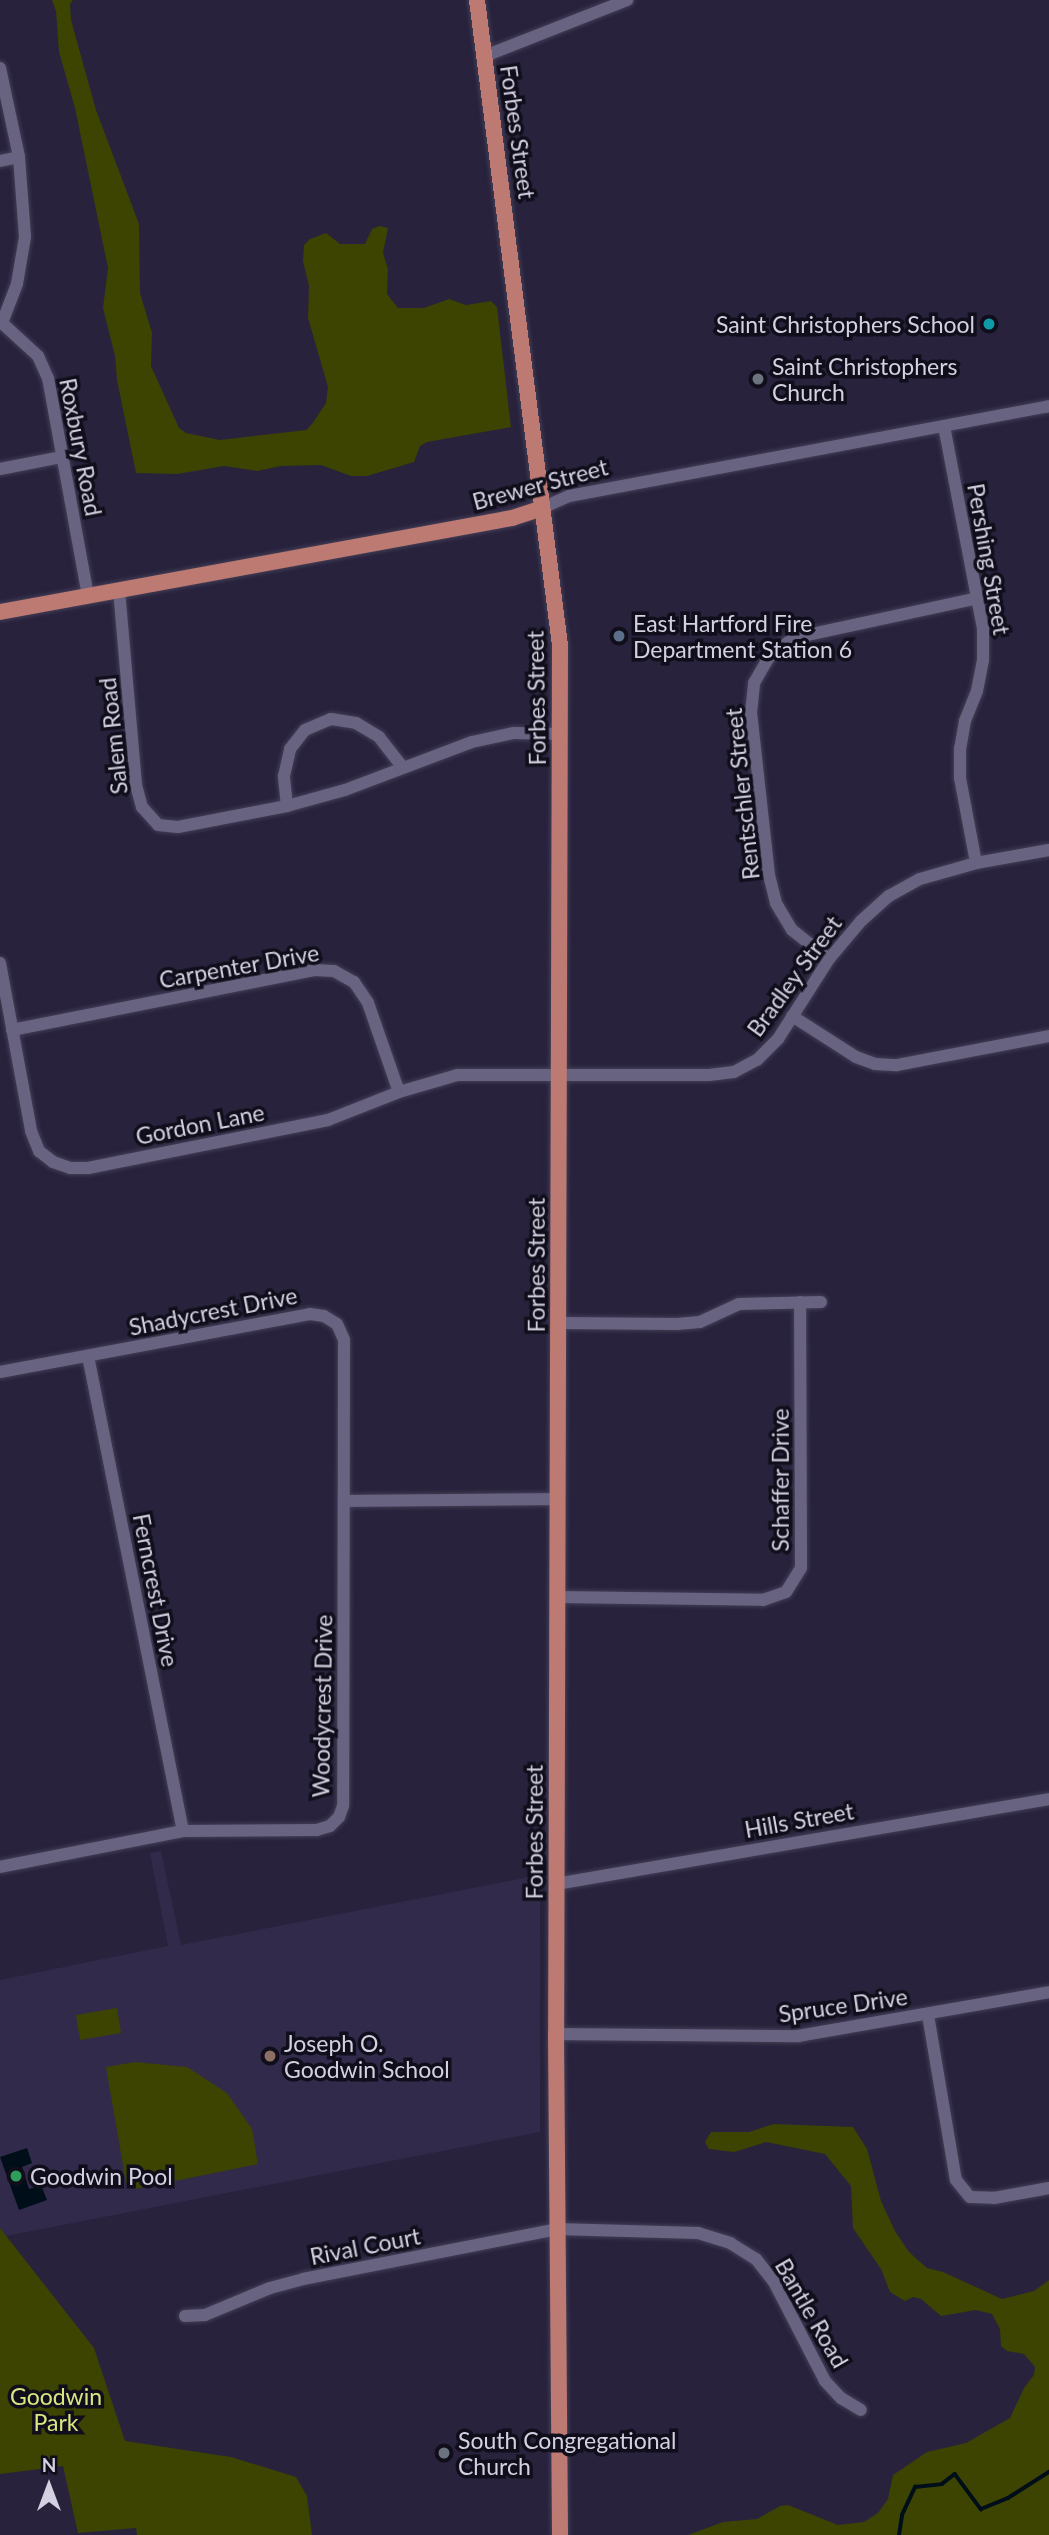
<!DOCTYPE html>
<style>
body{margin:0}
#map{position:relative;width:1049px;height:2535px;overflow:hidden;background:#28223d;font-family:Lato,sans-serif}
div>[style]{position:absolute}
.built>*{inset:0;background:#322a4b}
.green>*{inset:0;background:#3d4300}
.water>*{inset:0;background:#000e1a}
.stream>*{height:3.5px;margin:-1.75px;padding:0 1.75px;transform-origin:1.75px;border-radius:1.75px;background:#000e1a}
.roads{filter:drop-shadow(0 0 2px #433e55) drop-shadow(0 0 2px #433e55)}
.minor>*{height:12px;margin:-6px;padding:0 6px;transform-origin:6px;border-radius:6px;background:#696382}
.major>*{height:16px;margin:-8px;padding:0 8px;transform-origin:8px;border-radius:8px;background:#bd7a72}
.dots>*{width:19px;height:19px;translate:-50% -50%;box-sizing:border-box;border:4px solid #100e1a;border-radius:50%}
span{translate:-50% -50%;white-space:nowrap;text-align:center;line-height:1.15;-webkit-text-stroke:7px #100e1a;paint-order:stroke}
.street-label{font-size:23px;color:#d3d0e2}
.poi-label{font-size:23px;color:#d3d0e2}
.right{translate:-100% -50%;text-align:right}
.left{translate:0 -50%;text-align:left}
.park-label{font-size:23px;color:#d9e681}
.north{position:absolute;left:14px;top:2451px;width:70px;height:70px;-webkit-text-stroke:5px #100e1a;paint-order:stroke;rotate:0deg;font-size:19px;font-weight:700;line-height:28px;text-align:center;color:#d3d0e2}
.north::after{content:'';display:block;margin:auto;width:24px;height:32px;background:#d3d0e2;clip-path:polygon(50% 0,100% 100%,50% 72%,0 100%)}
</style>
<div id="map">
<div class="built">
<i style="clip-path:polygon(161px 1851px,181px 1945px,540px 1875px,540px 2132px,6px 2236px,0 2228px,0 1980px,168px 1946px,150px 1853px)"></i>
</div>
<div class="green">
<i style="clip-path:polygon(52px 0,73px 0,70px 4px,71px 20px,96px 110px,139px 224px,140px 293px,152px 333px,151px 366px,179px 428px,186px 433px,220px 440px,306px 430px,312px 424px,326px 403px,328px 387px,308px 318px,309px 286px,303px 261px,304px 245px,310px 239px,326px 233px,340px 244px,365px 244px,372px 229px,380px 226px,388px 228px,383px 253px,388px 269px,387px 294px,398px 308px,424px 308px,449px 299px,466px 305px,491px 301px,497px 307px,511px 427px,427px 442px,420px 446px,414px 462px,367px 476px,351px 476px,321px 465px,281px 466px,257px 471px,224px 466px,177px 474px,136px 473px,117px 380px,115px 356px,103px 308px,108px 268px,75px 108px,59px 52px,56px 11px)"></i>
<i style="clip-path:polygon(117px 2008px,121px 2033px,80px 2040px,76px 2015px)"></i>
<i style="clip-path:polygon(135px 2062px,187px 2067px,227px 2093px,252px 2129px,258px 2164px,135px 2189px,126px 2183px,106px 2067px)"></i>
<i style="clip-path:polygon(774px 2124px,853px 2127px,867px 2149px,881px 2201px,895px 2231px,909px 2252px,927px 2268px,943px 2272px,1002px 2299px,1034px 2291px,1049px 2280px,1049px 2535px,688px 2535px,723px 2522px,757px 2519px,780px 2506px,788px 2505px,838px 2525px,864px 2522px,878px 2513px,888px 2499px,893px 2475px,927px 2452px,966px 2443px,1010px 2418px,1024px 2388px,1034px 2375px,1035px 2367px,1024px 2354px,1007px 2351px,1001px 2346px,1000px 2329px,992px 2314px,976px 2310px,941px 2316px,921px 2299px,913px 2297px,905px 2301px,890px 2292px,881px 2269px,853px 2228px,851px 2186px,825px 2154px,766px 2142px,734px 2152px,709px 2149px,705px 2142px,711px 2132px,749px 2132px)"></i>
<i style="clip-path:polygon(0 2228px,94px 2348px,125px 2441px,231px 2457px,296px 2477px,307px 2496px,312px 2535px,137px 2535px,136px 2528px,78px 2533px,63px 2466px,0 2474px)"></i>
</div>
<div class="water">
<i style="clip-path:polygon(27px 2148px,32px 2163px,22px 2167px,29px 2189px,41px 2185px,47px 2200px,19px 2210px,0 2157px)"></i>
</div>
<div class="stream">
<i style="left:899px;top:2535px;width:20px;rotate:-81deg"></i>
<i style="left:902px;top:2515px;width:31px;rotate:-65deg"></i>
<i style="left:915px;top:2487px;width:27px;rotate:-6deg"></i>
<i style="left:942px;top:2484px;width:16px;rotate:-38deg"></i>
<i style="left:955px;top:2474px;width:44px;rotate:53.4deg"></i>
<i style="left:981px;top:2509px;width:29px;rotate:-22deg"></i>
<i style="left:1008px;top:2498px;width:49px;rotate:-32.4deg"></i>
</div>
<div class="roads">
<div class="minor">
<i style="left:485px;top:56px;width:153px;rotate:-21.5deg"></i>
<i style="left:0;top:68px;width:91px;rotate:77.9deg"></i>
<i style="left:19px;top:157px;width:80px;rotate:85.7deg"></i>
<i style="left:25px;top:237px;width:48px;rotate:99.7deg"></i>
<i style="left:17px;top:284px;width:42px;rotate:111deg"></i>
<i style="left:2px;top:323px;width:49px;rotate:42.5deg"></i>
<i style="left:38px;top:356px;width:24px;rotate:66deg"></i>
<i style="left:48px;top:378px;width:222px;rotate:79.6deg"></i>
<i style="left:0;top:161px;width:19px;rotate:-12deg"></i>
<i style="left:944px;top:426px;width:206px;rotate:79.1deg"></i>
<i style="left:983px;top:628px;width:32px;rotate:90deg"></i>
<i style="left:983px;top:660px;width:32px;rotate:101deg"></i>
<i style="left:977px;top:691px;width:32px;rotate:112deg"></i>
<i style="left:965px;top:721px;width:27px;rotate:100deg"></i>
<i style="left:960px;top:748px;width:30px;rotate:90deg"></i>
<i style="left:960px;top:778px;width:86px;rotate:79.3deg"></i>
<i style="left:0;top:469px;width:62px;rotate:-11.1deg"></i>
<i style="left:542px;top:508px;width:30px;rotate:-24deg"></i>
<i style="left:569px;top:496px;width:488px;rotate:-10.6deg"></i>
<i style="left:119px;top:590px;width:196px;rotate:85deg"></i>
<i style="left:136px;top:785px;width:23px;rotate:75deg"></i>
<i style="left:142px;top:807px;width:24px;rotate:48deg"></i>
<i style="left:158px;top:825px;width:20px;rotate:6deg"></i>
<i style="left:178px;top:827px;width:111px;rotate:-10.9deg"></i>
<i style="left:287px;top:806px;width:60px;rotate:-15.4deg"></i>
<i style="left:345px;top:790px;width:136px;rotate:-20.7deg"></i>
<i style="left:472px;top:742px;width:43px;rotate:-12.1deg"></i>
<i style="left:514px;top:733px;width:47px;rotate:1.2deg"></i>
<i style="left:287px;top:806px;width:30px;rotate:-96deg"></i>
<i style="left:284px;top:776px;width:28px;rotate:-77deg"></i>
<i style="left:290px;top:749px;width:24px;rotate:-52deg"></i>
<i style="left:305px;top:730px;width:28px;rotate:-23deg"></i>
<i style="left:331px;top:719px;width:25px;rotate:9deg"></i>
<i style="left:356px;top:723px;width:27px;rotate:31deg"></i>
<i style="left:379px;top:737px;width:39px;rotate:52deg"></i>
<i style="left:829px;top:959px;width:47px;rotate:-141.9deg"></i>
<i style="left:792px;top:930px;width:31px;rotate:-121deg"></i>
<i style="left:776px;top:903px;width:29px;rotate:-104deg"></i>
<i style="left:769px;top:875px;width:163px;rotate:-96.3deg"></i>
<i style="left:751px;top:713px;width:30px;rotate:-84deg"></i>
<i style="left:754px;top:683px;width:30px;rotate:-60deg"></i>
<i style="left:769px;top:657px;width:31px;rotate:-38deg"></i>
<i style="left:793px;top:638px;width:189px;rotate:-12.2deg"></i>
<i style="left:0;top:963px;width:171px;rotate:79.5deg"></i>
<i style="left:31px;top:1131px;width:22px;rotate:68deg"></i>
<i style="left:39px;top:1151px;width:18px;rotate:38deg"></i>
<i style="left:53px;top:1162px;width:18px;rotate:19deg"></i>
<i style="left:70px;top:1168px;width:18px"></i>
<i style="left:88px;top:1168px;width:245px;rotate:-11.3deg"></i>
<i style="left:328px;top:1120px;width:76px;rotate:-21.5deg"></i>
<i style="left:399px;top:1092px;width:60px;rotate:-16.3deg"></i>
<i style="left:457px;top:1075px;width:252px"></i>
<i style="left:709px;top:1075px;width:25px;rotate:-7deg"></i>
<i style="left:734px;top:1072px;width:26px;rotate:-28deg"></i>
<i style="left:757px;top:1060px;width:30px;rotate:-45deg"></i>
<i style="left:778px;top:1039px;width:95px;rotate:-57.5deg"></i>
<i style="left:829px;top:959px;width:50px;rotate:-49.9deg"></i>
<i style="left:861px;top:921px;width:38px;rotate:-42deg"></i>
<i style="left:889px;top:896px;width:35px;rotate:-29deg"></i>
<i style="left:920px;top:879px;width:58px;rotate:-15.9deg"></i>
<i style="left:976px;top:863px;width:74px;rotate:-10.1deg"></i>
<i style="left:792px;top:1016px;width:76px;rotate:32.6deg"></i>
<i style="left:856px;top:1057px;width:20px;rotate:20deg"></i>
<i style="left:875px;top:1064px;width:22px;rotate:3deg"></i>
<i style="left:897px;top:1065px;width:155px;rotate:-10.8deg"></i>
<i style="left:12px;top:1030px;width:308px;rotate:-11.2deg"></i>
<i style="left:314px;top:970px;width:20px;rotate:3deg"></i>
<i style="left:334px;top:971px;width:23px;rotate:29deg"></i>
<i style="left:354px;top:982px;width:25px;rotate:56deg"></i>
<i style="left:368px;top:1003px;width:94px;rotate:70.8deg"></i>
<i style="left:558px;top:1323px;width:119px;rotate:0.5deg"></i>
<i style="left:677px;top:1324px;width:23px;rotate:-5deg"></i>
<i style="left:700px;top:1322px;width:43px;rotate:-24.8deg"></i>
<i style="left:739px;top:1304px;width:82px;rotate:-1.4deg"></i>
<i style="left:88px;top:1356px;width:484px;rotate:78.7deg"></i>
<i style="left:0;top:1372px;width:315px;rotate:-10.6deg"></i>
<i style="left:310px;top:1314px;width:14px;rotate:8deg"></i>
<i style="left:324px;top:1316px;width:15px;rotate:32deg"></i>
<i style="left:337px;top:1324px;width:17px;rotate:66deg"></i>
<i style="left:344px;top:1340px;width:466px;rotate:90.1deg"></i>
<i style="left:343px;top:1806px;width:12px;rotate:110deg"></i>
<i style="left:339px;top:1817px;width:13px;rotate:135deg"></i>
<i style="left:330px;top:1826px;width:14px;rotate:163deg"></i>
<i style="left:317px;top:1830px;width:134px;rotate:179.6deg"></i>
<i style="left:183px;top:1831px;width:187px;rotate:168.9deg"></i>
<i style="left:345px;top:1501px;width:212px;rotate:-0.5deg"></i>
<i style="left:558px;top:1597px;width:205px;rotate:0.8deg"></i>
<i style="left:763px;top:1600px;width:24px;rotate:-19deg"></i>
<i style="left:786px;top:1592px;width:28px;rotate:-58deg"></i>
<i style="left:801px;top:1568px;width:266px;rotate:-90.2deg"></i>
<i style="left:556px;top:1884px;width:500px;rotate:-9.78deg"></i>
<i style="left:928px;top:2015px;width:167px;rotate:80.4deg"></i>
<i style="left:956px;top:2180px;width:22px;rotate:51deg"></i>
<i style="left:970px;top:2197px;width:24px;rotate:2deg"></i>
<i style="left:994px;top:2198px;width:56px;rotate:-10.3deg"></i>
<i style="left:556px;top:2034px;width:242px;rotate:0.5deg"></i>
<i style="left:798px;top:2036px;width:255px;rotate:-9.9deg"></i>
<i style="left:185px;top:2316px;width:20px;rotate:-3deg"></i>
<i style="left:205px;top:2315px;width:70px;rotate:-22.6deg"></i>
<i style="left:270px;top:2288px;width:34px;rotate:-15deg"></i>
<i style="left:303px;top:2279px;width:259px;rotate:-11.1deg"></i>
<i style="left:557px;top:2229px;width:141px;rotate:1.6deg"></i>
<i style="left:698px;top:2233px;width:34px;rotate:17deg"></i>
<i style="left:730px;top:2243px;width:31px;rotate:32deg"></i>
<i style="left:756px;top:2259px;width:29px;rotate:52deg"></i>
<i style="left:774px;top:2282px;width:111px;rotate:62.7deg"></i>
<i style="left:825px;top:2381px;width:23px;rotate:47deg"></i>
<i style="left:841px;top:2398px;width:23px;rotate:31deg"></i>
</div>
<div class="major">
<i style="left:477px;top:0;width:650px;rotate:82.67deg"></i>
<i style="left:560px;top:645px;width:1389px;rotate:90.16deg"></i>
<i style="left:556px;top:2034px;width:501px;rotate:89.54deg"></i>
<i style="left:0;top:612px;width:521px;rotate:-10.4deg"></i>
<i style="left:512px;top:518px;width:32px;rotate:-18deg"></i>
</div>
</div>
<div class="dots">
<i style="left:989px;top:324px;background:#0f9aa8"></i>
<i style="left:758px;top:379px;background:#6b7280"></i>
<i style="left:619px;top:636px;background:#5c6f8a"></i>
<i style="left:270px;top:2056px;background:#8d6e63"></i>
<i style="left:16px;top:2176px;background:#2e9e5b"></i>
<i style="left:444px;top:2453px;background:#6b7280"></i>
</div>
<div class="street-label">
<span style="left:518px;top:132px;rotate:82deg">Forbes Street</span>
<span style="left:81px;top:447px;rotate:79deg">Roxbury Road</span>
<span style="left:540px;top:484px;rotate:-15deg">Brewer Street</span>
<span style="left:989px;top:559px;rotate:80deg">Pershing Street</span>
<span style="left:536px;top:698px;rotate:-91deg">Forbes Street</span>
<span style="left:113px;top:736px;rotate:-96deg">Salem Road</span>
<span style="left:742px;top:794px;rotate:-96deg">Rentschler Street</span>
<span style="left:239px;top:966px;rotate:-10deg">Carpenter Drive</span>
<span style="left:794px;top:976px;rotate:-54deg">Bradley Street</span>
<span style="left:200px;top:1124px;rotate:-11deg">Gordon Lane</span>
<span style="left:536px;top:1265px;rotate:-90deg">Forbes Street</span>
<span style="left:213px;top:1311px;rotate:-11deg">Shadycrest Drive</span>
<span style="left:780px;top:1480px;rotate:-90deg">Schaffer Drive</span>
<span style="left:156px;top:1590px;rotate:79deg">Ferncrest Drive</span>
<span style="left:322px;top:1706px;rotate:-89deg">Woodycrest Drive</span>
<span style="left:799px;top:1820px;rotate:-10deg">Hills Street</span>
<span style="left:534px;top:1832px;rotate:-90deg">Forbes Street</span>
<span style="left:843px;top:2005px;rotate:-8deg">Spruce Drive</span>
<span style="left:365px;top:2246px;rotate:-11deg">Rival Court</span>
<span style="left:812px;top:2313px;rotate:60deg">Bantle Road</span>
</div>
<div class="poi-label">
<span class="right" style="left:975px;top:324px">Saint Christophers School</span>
<span class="left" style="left:772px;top:379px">Saint Christophers<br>Church</span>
<span class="left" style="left:633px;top:636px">East Hartford Fire<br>Department Station 6</span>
<span class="left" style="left:284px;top:2056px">Joseph O.<br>Goodwin School</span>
<span class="left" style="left:30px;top:2176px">Goodwin Pool</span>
<span class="left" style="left:458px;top:2453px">South Congregational<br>Church</span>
</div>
<div class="park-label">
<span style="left:56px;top:2409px">Goodwin<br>Park</span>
</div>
<div class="north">N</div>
</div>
